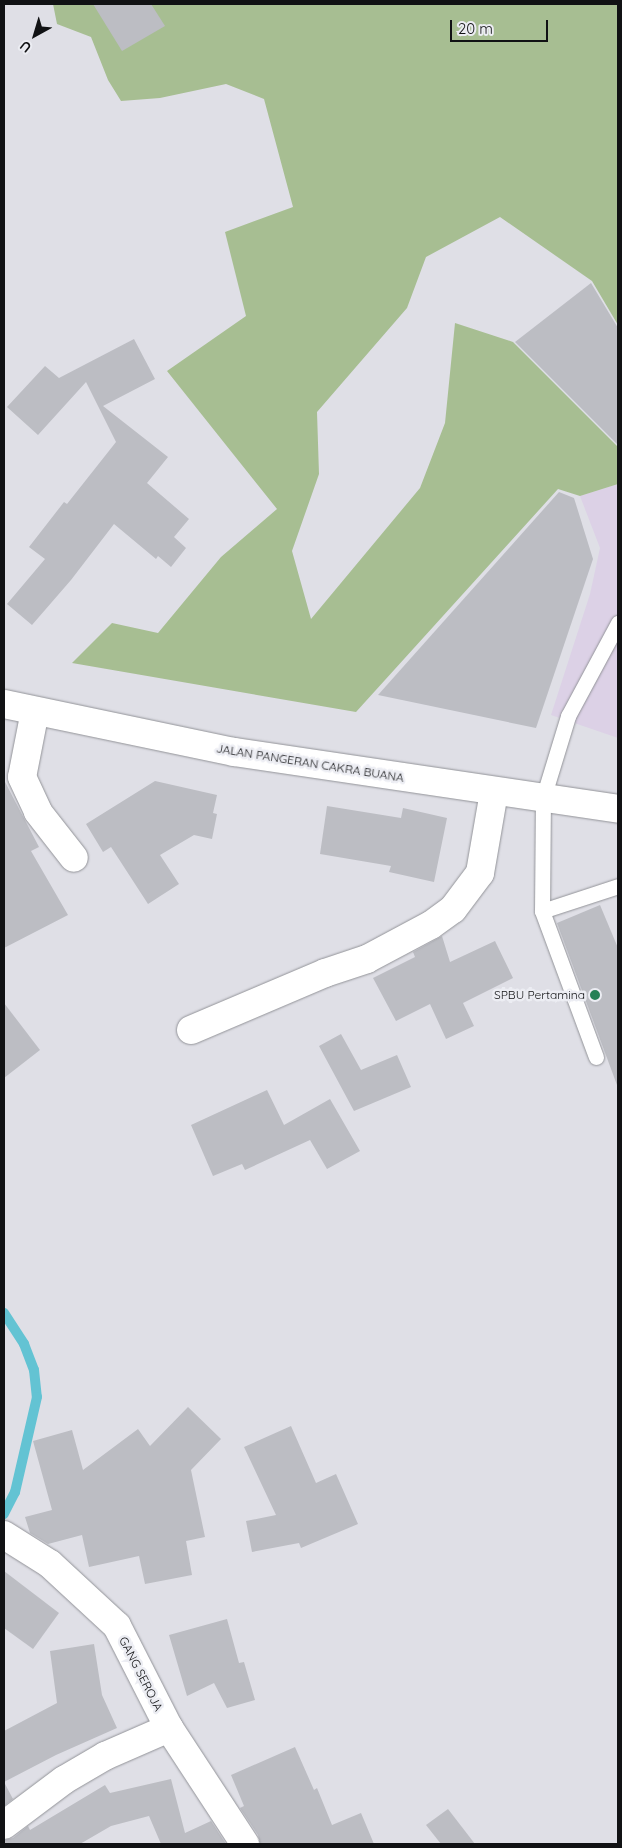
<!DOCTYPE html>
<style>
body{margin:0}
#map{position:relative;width:622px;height:1848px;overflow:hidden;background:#dfdfe6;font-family:Quicksand,sans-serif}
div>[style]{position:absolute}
.industrial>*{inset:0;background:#dcd1e6}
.green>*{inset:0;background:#a7be92}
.stream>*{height:10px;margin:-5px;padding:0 5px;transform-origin:5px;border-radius:5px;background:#63c3d3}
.building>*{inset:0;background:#bcbdc3}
.roads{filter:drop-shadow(0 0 1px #929398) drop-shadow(0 0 1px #929398)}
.service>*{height:15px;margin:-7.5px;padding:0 7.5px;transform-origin:7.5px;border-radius:7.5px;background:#fff}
.minor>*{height:28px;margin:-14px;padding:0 14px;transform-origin:14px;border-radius:14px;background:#fff}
.primary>*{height:28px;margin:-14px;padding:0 14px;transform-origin:14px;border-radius:14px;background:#fff}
.dots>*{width:14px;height:14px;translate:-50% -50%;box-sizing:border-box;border:2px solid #ecedf3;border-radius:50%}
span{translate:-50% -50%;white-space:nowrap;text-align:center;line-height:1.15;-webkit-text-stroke:5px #ecedf3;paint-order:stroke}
.street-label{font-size:12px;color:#111214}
.poi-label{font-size:12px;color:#111214}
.right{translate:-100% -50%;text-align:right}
.frame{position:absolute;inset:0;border:5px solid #111214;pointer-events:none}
.north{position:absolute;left:10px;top:10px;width:50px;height:50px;-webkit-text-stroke:4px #ecedf3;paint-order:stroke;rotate:219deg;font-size:14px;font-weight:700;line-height:20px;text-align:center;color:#111214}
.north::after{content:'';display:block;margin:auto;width:18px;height:22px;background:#111214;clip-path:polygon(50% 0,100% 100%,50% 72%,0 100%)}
.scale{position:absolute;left:450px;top:20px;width:98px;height:22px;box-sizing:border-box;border:2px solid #111214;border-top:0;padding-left:6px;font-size:15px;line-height:18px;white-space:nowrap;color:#111214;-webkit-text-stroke:4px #ecedf3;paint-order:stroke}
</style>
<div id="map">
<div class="industrial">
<i style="clip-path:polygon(618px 484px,618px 738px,551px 715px,590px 594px,600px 548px,580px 496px)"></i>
</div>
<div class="green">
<i style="clip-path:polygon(53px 4px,618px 4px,618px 325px,592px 281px,500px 217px,426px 257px,407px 308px,317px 412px,319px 474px,292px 551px,311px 619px,420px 488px,445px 423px,455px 323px,513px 342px,618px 447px,618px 484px,580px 496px,558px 489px,356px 712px,72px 663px,112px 623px,158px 633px,221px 557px,277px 509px,167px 371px,246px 316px,225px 232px,293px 207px,264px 99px,226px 84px,160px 98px,121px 101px,108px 80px,91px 37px,57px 24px)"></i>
</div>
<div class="stream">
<i style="left:4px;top:1313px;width:37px;rotate:57deg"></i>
<i style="left:24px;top:1344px;width:28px;rotate:69deg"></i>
<i style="left:34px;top:1370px;width:27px;rotate:84deg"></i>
<i style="left:37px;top:1397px;width:98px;rotate:103deg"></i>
<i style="left:15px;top:1492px;width:25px;rotate:117deg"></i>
</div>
<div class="building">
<i style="clip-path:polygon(93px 4px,151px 4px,165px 26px,122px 51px)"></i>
<i style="clip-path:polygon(591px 283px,618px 328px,618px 445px,515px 342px)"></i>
<i style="clip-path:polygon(134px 339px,155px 379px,103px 406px,168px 457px,147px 483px,189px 519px,174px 537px,186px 548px,171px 567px,158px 556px,156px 559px,114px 524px,71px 580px,32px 625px,7px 604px,45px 559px,29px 547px,64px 502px,67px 504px,116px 442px,86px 382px,38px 435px,7px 407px,45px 366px,59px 378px)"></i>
<i style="clip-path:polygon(559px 492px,574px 498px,593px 559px,536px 728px,378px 695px)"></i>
<i style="clip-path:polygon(4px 780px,39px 847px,31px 851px,68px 915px,4px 948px)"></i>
<i style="clip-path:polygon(155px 781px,217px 795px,213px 813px,217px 814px,212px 839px,194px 835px,160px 855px,179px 884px,148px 904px,111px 847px,103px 852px,86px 824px)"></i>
<i style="clip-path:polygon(327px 806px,401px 818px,403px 808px,447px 818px,434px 882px,389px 872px,391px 866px,320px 854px)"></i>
<i style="clip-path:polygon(600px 905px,618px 948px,617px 1085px,557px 923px)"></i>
<i style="clip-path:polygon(442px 936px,450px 962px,495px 941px,513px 978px,463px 1003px,474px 1026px,446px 1039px,430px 1004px,396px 1021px,373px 978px,415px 957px,413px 952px)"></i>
<i style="clip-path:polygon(4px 1003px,40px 1050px,4px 1078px)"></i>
<i style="clip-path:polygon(341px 1034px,361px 1070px,397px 1055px,411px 1087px,354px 1111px,319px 1046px)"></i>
<i style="clip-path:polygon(267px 1090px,284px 1125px,330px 1099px,360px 1151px,327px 1169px,310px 1140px,245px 1170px,242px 1164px,213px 1176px,191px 1125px)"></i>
<i style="clip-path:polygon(188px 1407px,221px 1439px,191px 1470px,205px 1537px,186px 1541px,192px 1575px,145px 1584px,139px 1556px,89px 1567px,82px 1535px,48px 1544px,30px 1533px,25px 1517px,52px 1510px,33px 1441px,72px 1430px,83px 1470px,138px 1429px,150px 1446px)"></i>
<i style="clip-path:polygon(291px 1426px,316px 1483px,336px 1474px,358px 1524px,301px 1548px,299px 1543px,252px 1552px,246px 1521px,276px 1515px,244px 1447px)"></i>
<i style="clip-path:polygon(4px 1571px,59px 1613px,33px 1649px,4px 1628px)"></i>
<i style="clip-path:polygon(227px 1619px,239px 1663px,244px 1662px,255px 1700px,227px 1708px,214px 1683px,187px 1696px,169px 1635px)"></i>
<i style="clip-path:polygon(94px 1644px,102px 1695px,117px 1728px,56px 1755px,4px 1782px,13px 1799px,4px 1806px,4px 1731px,57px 1703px,50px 1651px)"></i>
<i style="clip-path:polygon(295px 1747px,314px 1790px,317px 1788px,332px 1825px,361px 1813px,374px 1844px,260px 1844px,258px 1835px,240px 1808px,244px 1806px,231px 1775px)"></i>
<i style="clip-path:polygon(171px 1779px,185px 1833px,211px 1821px,226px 1844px,161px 1844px,149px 1816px,111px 1826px,80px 1844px,4px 1844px,4px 1840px,13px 1838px,28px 1826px,30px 1830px,105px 1785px,110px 1793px)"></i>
<i style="clip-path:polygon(448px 1809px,475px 1844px,441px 1844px,426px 1825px)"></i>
</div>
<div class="roads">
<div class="service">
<i style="left:542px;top:911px;width:80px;rotate:-18.2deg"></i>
<i style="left:596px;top:1057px;width:156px;rotate:-110.3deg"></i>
<i style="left:542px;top:911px;width:113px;rotate:-89.5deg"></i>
<i style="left:543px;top:798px;width:86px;rotate:-73deg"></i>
<i style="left:568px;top:716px;width:106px;rotate:-61.7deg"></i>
</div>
<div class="minor">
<i style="left:35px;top:711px;width:67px;rotate:101.1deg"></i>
<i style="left:22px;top:777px;width:38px;rotate:65deg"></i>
<i style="left:38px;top:812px;width:58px;rotate:52deg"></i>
<i style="left:191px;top:1030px;width:146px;rotate:-23deg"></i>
<i style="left:325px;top:973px;width:44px;rotate:-18.4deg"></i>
<i style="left:367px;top:959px;width:72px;rotate:-28deg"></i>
<i style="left:431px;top:925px;width:27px;rotate:-36deg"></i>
<i style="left:453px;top:909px;width:45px;rotate:-53.1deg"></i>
<i style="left:480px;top:873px;width:82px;rotate:-80.2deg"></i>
<i style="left:4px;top:1535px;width:54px;rotate:32.2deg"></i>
<i style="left:50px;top:1564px;width:91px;rotate:42.8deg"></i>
<i style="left:117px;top:1626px;width:114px;rotate:63deg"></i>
<i style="left:169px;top:1728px;width:139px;rotate:56.8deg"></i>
<i style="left:4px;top:1825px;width:75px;rotate:-36.9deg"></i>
<i style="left:64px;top:1780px;width:48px;rotate:-30.3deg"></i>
<i style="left:105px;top:1756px;width:70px;rotate:-23.6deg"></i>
</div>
<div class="primary">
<i style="left:4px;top:704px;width:235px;rotate:11.8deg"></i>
<i style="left:234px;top:752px;width:388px;rotate:8.4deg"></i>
</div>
</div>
<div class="dots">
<i style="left:595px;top:995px;background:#248056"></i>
</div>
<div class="street-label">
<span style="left:310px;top:763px;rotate:9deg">JALAN PANGERAN CAKRA BUANA</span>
<span style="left:141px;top:1674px;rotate:63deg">GANG SEROJA</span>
</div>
<div class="poi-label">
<span class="right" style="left:585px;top:995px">SPBU Pertamina</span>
</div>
<div class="frame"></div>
<div class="north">U</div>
<div class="scale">20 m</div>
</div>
